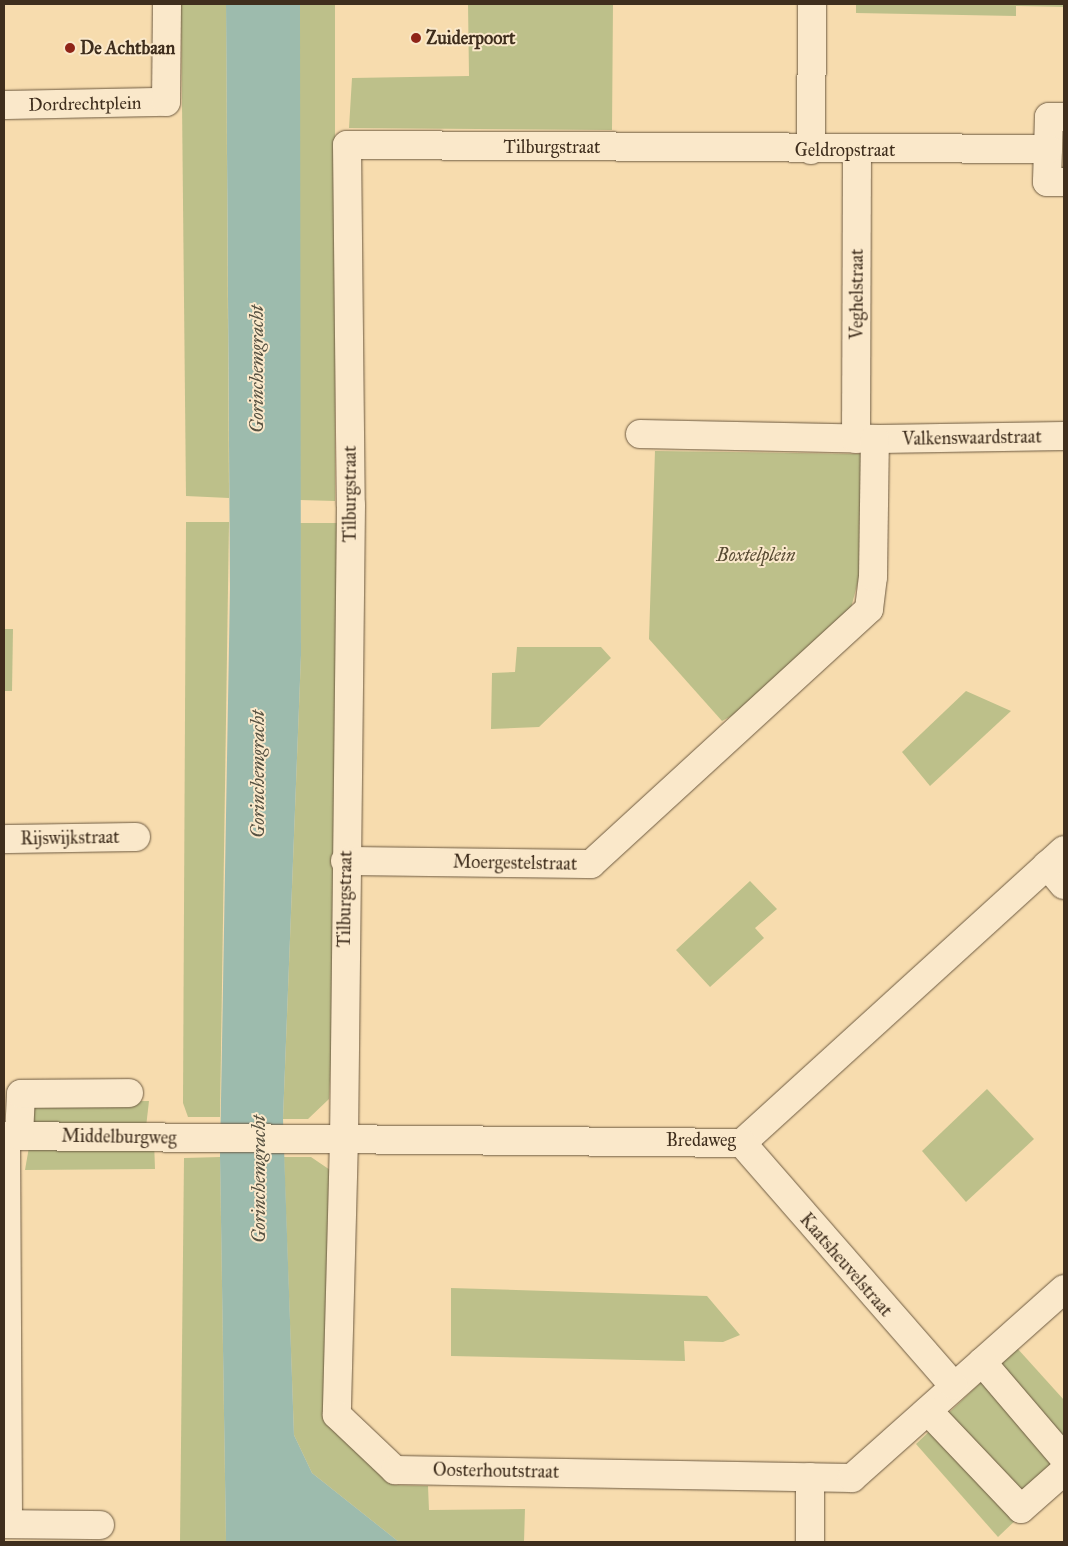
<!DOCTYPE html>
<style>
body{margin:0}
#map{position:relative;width:1068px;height:1546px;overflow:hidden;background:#f7dcae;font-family:"IM FELL Great Primer",serif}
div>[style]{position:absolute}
.green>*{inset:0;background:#bdc08a}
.water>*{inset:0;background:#9dbbad}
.roads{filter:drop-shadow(0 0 1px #6d5a41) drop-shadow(0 0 1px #6d5a41)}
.minor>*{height:28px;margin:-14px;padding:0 14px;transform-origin:14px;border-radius:14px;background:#fae8ca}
.dots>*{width:14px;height:14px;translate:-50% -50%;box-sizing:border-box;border:2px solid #fae8ca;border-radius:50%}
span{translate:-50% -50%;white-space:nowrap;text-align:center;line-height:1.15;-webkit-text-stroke:4px #fae8ca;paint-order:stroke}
.poi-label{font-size:18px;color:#3f2e1d;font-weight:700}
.left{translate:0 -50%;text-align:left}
.street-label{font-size:18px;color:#3f2e1d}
.park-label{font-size:18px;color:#584b33;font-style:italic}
.water-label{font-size:19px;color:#565141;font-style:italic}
.frame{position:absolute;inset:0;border:5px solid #3f2e1d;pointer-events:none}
</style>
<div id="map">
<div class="green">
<i style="clip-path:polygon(181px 4px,226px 4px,229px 498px,186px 496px)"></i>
<i style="clip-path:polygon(300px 4px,335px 4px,335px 501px,300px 500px)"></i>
<i style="clip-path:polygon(468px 4px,613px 4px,612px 130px,349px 128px,352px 78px,469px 76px)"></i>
<i style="clip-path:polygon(856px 4px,1064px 4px,1064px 7px,1016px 6px,1016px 16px,856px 13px)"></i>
<i style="clip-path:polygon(655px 451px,863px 454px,864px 559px,851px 608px,739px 712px,722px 721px,649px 639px)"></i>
<i style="clip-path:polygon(186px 522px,229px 522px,220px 1117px,188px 1117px,183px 1103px)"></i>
<i style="clip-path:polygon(300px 523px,337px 523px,336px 970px,329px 1099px,308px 1119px,283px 1119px,301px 655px)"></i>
<i style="clip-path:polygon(4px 629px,13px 629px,12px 691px,4px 691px)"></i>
<i style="clip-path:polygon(517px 647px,601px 647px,611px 658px,539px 727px,491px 729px,492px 673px,515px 672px)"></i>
<i style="clip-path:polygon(966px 691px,1011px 711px,930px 786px,902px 752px)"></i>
<i style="clip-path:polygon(750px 881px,777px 909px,755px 928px,764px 938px,710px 987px,676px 950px)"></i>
<i style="clip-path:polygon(987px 1089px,1034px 1139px,966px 1202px,922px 1151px)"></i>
<i style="clip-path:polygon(149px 1101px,146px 1127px,28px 1123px,29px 1102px)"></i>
<i style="clip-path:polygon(154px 1141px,155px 1169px,25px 1170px,29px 1147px)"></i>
<i style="clip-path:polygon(220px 1157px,226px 1542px,180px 1542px,184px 1158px)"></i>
<i style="clip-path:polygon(284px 1157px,311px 1157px,333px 1172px,332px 1426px,394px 1485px,428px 1486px,429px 1510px,525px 1509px,524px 1542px,399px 1542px,312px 1473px,294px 1435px)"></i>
<i style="clip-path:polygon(451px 1288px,707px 1296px,740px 1335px,723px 1342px,684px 1341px,685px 1361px,451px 1356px)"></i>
<i style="clip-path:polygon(1017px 1348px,1064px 1400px,1064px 1474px,998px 1537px,916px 1444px)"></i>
</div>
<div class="water">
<i style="clip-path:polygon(226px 4px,300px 4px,301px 655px,283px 1119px,294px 1435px,312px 1473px,399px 1542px,226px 1542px,220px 1157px,230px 588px)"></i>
</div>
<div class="roads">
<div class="minor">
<i style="left:4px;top:105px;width:162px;rotate:-1.1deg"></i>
<i style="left:166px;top:102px;width:98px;rotate:-89.4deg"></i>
<i style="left:1064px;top:117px;width:15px;rotate:180deg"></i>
<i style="left:1049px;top:117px;width:65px;rotate:91.8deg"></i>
<i style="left:1047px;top:182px;width:17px"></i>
<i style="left:1048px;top:149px;width:701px;rotate:-179.67deg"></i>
<i style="left:347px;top:145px;width:360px;rotate:89.4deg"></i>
<i style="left:351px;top:505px;width:634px;rotate:90.63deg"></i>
<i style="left:344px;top:1139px;width:276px;rotate:91.5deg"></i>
<i style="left:337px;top:1415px;width:80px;rotate:43.5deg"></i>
<i style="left:395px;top:1470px;width:457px;rotate:1deg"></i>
<i style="left:852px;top:1478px;width:284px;rotate:-41.7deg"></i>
<i style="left:811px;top:150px;width:146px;rotate:-89.6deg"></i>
<i style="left:640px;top:434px;width:240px;rotate:1.2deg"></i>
<i style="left:880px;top:439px;width:184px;rotate:-0.9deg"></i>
<i style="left:856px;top:439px;width:289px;rotate:-89.8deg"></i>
<i style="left:4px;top:839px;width:132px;rotate:-0.9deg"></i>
<i style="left:345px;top:861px;width:246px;rotate:0.7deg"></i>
<i style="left:591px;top:864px;width:377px;rotate:-42.5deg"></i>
<i style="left:869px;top:609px;width:32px;rotate:-83deg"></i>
<i style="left:873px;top:577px;width:138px;rotate:-89.2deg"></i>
<i style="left:1047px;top:865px;width:26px;rotate:50deg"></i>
<i style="left:4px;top:1136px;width:738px;rotate:0.54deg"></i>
<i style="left:742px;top:1143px;width:435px;rotate:-42.3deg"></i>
<i style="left:6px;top:1136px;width:388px;rotate:89.7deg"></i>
<i style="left:19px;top:1136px;width:42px;rotate:-87.3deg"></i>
<i style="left:21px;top:1094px;width:108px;rotate:-0.5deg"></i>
<i style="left:742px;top:1143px;width:321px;rotate:48.9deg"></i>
<i style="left:982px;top:1362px;width:126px;rotate:49.5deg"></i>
<i style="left:928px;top:1411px;width:135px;rotate:46.5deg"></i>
<i style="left:1021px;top:1509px;width:57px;rotate:-41.5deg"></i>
<i style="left:4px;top:1524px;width:96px;rotate:0.6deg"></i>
<i style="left:810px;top:1542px;width:65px;rotate:-90deg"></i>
</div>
</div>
<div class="dots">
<i style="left:416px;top:38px;background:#8f2418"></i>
<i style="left:70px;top:48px;background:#8f2418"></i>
</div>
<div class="poi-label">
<span class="left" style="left:426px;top:38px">Zuiderpoort</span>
<span class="left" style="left:80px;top:48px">De Achtbaan</span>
</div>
<div class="street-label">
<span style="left:85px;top:104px;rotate:-1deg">Dordrechtplein</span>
<span style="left:552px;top:147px">Tilburgstraat</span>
<span style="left:845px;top:150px">Geldropstraat</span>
<span style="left:857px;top:294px;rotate:-90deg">Veghelstraat</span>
<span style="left:972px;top:438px;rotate:-1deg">Valkenswaardstraat</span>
<span style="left:350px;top:494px;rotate:-90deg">Tilburgstraat</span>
<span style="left:70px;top:838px;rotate:-1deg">Rijswijkstraat</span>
<span style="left:515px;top:863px;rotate:1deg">Moergestelstraat</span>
<span style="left:345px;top:899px;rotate:-89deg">Tilburgstraat</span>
<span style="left:119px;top:1137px;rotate:1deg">Middelburgweg</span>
<span style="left:701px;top:1140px">Bredaweg</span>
<span style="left:846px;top:1265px;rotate:49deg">Kaatsheuvelstraat</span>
<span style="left:496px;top:1471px;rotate:1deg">Oosterhoutstraat</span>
</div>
<div class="park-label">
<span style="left:756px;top:555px">Boxtelplein</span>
</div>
<div class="water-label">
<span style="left:257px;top:369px;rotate:-90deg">Gorinchemgracht</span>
<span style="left:258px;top:774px;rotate:-90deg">Gorinchemgracht</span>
<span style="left:259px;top:1179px;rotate:-90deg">Gorinchemgracht</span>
</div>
<div class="frame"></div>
</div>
